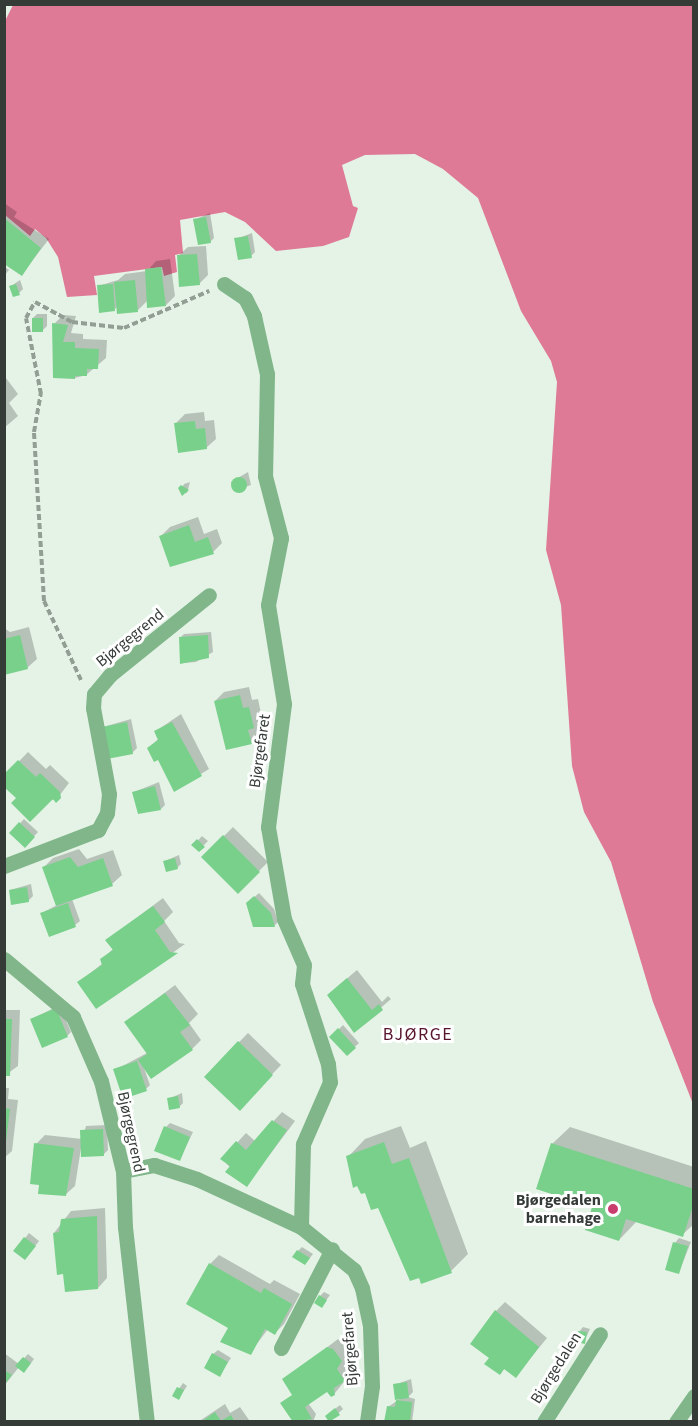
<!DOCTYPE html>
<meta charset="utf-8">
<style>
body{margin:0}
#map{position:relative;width:698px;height:1426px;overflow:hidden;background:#e4f3e6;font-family:"Source Sans 3",sans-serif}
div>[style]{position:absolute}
.water>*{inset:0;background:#df7a96}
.shadow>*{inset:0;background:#0003}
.building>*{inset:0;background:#79d08b}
.round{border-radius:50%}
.path>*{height:4px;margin-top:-2px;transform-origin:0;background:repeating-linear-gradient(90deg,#929d93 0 6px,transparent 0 9px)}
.minor>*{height:15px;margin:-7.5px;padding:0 7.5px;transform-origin:7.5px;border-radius:7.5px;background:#80b68a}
.dots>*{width:16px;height:16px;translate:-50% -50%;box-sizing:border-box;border:3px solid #fff;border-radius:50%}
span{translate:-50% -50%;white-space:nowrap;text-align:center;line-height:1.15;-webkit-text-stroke:6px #fff;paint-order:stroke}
.street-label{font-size:16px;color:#353b36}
.poi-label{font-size:16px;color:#353b36;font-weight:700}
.right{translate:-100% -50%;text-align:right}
.neighbourhood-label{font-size:18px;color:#57142c;letter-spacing:1.5px}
.frame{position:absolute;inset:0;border:6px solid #353b36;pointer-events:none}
</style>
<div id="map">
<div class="water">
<i style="clip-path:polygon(13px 5px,693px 5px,693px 1104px,653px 1002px,611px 862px,584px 812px,572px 766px,561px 605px,546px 550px,557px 382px,551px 361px,521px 311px,478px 198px,443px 169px,415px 154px,365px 155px,342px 165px,353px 206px,358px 208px,349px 237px,323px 246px,276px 251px,245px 222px,225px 212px,180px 220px,183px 253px,175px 255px,177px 272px,164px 276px,162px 267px,94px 276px,97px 295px,67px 297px,58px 257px,46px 238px,35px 229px,30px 236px,5px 215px,4px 23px)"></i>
</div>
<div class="shadow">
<i style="clip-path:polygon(4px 203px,17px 212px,14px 217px,49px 239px,22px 274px,4px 262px)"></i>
<i style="clip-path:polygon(210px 213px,214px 238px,210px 242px,194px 220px)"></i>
<i style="clip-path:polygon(252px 233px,255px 252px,251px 256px,236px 239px)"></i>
<i style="clip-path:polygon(206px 246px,208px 275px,199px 284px,178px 256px,188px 247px)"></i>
<i style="clip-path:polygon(170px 259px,175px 296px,166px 305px,148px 300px,138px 310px,118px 306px,115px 309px,98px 286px,118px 280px,125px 274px,147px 271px,156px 261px)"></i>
<i style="clip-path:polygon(4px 266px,9px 270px,4px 276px)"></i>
<i style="clip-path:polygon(20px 280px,23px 289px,19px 293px,11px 286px)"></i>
<i style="clip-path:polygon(37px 314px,47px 314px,47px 326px,43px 330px,33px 318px)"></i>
<i style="clip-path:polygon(63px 315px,76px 316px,71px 333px,83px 334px,83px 339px,107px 340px,106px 358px,86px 375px,75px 378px,54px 324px)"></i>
<i style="clip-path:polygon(6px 378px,18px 394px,9px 403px,18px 416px,4px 428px)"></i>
<i style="clip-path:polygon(204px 412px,205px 421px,214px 420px,216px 439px,206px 448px,176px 423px,185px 414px)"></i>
<i style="clip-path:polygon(248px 472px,251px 485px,234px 491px,231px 482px)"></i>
<i style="clip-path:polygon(190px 482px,187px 493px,180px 492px,184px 484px)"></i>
<i style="clip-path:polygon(198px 517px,204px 534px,217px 529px,222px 543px,213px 552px,161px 536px,170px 527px)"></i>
<i style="clip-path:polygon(29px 627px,37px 659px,27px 668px,4px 673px,4px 628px,10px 632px)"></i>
<i style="clip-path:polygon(211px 632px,213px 652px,196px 662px,182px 663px,180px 638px,184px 634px)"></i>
<i style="clip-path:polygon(249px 687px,252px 700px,258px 699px,262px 718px,257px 723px,260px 733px,251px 742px,215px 701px,224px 692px)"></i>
<i style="clip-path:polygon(181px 714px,209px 769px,175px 790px,159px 758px,149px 748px,159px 738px,156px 731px)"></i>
<i style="clip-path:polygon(131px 719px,137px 748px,132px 753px,103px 727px)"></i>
<i style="clip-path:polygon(28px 752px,46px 769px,50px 765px,69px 783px,56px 800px,18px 798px,4px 777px)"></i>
<i style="clip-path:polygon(159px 782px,165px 805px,161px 809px,134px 792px)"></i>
<i style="clip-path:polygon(24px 819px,38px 832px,25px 846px,11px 833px)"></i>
<i style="clip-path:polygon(233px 827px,268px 862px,238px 892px,203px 857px)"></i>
<i style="clip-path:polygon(202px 836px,208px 841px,199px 850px,194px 845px)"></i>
<i style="clip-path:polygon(79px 849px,87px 859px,113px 850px,122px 875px,112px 884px,72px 899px,80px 921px,75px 925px,42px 913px,57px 905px,44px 867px,53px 858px)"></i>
<i style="clip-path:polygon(179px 855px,181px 864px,177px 868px,165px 861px)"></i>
<i style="clip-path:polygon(31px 884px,33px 896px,28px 901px,10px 890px)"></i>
<i style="clip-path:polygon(259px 893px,274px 909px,278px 922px,274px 926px,247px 904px)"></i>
<i style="clip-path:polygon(163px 898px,173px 912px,164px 921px,179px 943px,185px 944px,96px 1007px,79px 982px,103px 963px,102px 959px,113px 949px,107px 940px)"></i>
<i style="clip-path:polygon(357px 970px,382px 1002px,388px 996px,391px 999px,354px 1031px,338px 986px)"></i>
<i style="clip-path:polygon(175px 985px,198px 1014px,189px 1023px,201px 1040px,192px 1049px,144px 1068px,150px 1085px,146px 1089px,115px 1070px,147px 1053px,126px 1022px)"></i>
<i style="clip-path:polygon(60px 1005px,71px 1032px,67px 1036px,32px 1019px)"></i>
<i style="clip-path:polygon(4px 1010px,20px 1010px,18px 1066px,4px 1076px)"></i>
<i style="clip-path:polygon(343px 1025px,359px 1043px,347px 1054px,331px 1037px)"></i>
<i style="clip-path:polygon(248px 1033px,281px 1065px,240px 1108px,206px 1076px)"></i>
<i style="clip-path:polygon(4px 1088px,9px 1088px,8px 1099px,18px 1100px,12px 1151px,4px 1158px)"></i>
<i style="clip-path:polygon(182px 1093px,183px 1103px,179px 1107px,168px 1099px)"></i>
<i style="clip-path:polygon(282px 1112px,295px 1121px,247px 1185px,222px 1159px,246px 1133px,255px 1141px)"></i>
<i style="clip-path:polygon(170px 1123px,193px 1132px,180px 1159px,166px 1127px)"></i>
<i style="clip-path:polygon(107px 1125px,108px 1150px,104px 1154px,81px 1148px,75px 1186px,65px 1195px,40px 1184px,36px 1144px,45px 1135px,82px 1139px,86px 1126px)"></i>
<i style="clip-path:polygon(401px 1126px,410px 1148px,426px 1141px,468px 1254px,451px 1271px,378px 1206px,348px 1157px,365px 1139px)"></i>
<i style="clip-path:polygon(570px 1127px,694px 1167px,694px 1224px,682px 1235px,637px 1221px,619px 1240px,552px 1144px)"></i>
<i style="clip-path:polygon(105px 1208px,107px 1278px,98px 1288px,54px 1233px,71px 1211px)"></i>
<i style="clip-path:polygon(29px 1233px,39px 1241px,29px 1254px,15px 1251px)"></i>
<i style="clip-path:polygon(679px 1238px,691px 1242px,679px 1272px,675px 1243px)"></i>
<i style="clip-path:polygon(302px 1247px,313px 1254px,309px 1259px,298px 1251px)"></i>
<i style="clip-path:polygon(219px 1255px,270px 1284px,274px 1280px,300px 1294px,284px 1324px,275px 1333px,268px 1329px,250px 1353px,210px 1264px)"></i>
<i style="clip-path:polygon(324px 1292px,330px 1295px,322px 1306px,320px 1296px)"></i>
<i style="clip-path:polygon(505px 1302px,547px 1338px,516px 1376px,505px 1368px,500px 1374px,491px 1358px,496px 1311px)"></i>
<i style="clip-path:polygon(583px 1327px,590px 1329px,584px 1342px,579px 1332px)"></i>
<i style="clip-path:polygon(338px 1339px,350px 1351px,346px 1359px,353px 1371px,335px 1393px,328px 1390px,308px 1403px,316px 1414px,313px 1422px,296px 1422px,293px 1394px,284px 1380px)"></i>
<i style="clip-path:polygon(218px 1350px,231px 1358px,219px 1375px,213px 1354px)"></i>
<i style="clip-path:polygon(4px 1353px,19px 1364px,28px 1354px,34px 1359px,28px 1367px,19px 1367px,4px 1386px)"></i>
<i style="clip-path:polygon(411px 1379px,413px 1392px,408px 1397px,415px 1399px,412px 1422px,386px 1422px,388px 1407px,401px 1398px,394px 1385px)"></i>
<i style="clip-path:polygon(183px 1383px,187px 1386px,179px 1398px,174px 1396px)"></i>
<i style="clip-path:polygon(225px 1404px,230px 1413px,240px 1407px,249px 1420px,198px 1422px)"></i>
<i style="clip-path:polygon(340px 1405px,343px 1409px,330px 1421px,331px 1412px)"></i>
</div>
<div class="building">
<i style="clip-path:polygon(206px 217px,211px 243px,198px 245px,193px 219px)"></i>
<i style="clip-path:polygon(4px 218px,41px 248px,22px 276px,4px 264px)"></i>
<i style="clip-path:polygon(248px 236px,252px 258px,238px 260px,234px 238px)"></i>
<i style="clip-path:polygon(197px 254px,200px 285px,179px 287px,177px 255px)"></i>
<i style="clip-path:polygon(161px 267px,166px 306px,147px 308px,145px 269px)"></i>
<i style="clip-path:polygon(135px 280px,138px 312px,117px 314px,114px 282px)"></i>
<i style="clip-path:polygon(16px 284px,20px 295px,13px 297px,9px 286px)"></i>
<i style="clip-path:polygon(113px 284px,115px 311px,99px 313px,97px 285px)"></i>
<i style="clip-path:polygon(32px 318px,43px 318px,43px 332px,32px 332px)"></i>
<i style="clip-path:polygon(52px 323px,68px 325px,63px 342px,75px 342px,75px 348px,99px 349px,98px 369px,87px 369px,87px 376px,75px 376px,75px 379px,53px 378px)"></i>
<i style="clip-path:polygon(195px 421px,196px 429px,205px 428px,207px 449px,178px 453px,174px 423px)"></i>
<i class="round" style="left:231px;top:477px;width:16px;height:16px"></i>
<i style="clip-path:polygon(181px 485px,189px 490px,182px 496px,178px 488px)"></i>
<i style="clip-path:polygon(189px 525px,195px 542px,208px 537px,214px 554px,170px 567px,159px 536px)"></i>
<i style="clip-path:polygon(20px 635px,28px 669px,4px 675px,4px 639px)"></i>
<i style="clip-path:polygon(208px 635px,209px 658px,180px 664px,179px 637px)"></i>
<i style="clip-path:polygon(240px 695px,243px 708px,249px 707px,254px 728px,248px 730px,252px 744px,226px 750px,214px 701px)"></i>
<i style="clip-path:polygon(127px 722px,133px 754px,107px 759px,102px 727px)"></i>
<i style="clip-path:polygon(172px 722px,202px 776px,174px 792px,158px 760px,154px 762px,147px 748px,158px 740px,154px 731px)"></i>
<i style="clip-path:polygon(18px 760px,36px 777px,40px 773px,60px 792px,61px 798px,56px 803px,53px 799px,30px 822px,11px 803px,16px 798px,4px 787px,4px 774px)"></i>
<i style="clip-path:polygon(155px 786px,161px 810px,138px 814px,132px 792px)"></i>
<i style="clip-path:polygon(19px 822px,35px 837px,25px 848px,9px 833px)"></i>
<i style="clip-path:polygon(223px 835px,260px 872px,238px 894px,201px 857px)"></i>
<i style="clip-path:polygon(197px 839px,205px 847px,199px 852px,191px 845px)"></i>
<i style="clip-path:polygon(70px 857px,78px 867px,103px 858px,113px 886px,56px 906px,42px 867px)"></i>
<i style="clip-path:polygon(175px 858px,178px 869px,166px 872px,163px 861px)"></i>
<i style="clip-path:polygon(27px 887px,29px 902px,11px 905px,9px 890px)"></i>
<i style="clip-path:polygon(254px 896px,271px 913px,275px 927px,253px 927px,246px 903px)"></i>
<i style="clip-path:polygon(68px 903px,76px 927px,49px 937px,40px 913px)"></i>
<i style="clip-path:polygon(153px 906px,165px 922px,155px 930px,170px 952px,178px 953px,96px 1009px,77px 982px,102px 965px,100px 959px,113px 950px,105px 940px)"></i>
<i style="clip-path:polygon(347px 978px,372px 1010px,379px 1004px,383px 1010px,354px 1033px,327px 995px)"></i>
<i style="clip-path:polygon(165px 993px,190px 1025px,180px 1032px,193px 1050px,151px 1079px,138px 1060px,147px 1054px,124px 1022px)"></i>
<i style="clip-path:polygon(56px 1008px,68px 1037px,42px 1048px,30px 1019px)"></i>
<i style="clip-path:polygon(4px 1019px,12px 1019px,10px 1076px,4px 1076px)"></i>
<i style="clip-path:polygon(338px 1028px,356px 1048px,347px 1056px,329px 1037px)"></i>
<i style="clip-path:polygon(238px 1041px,273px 1075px,240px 1111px,204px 1077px)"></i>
<i style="clip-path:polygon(137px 1061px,147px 1091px,123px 1099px,113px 1069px)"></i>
<i style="clip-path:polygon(178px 1096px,180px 1108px,169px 1110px,167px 1098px)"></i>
<i style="clip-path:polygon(4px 1108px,10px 1109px,6px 1142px,4px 1142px)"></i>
<i style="clip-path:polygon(272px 1120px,287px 1130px,247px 1187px,225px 1172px,230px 1166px,220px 1159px,236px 1141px,246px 1150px)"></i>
<i style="clip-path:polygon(164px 1126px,190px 1137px,180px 1161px,154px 1151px)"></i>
<i style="clip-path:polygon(103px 1129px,104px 1156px,81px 1157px,80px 1130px)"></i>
<i style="clip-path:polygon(384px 1142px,392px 1164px,409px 1158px,452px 1273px,421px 1284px,419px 1278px,410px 1281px,378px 1208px,371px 1210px,365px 1193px,361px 1194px,357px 1186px,353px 1188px,346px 1156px)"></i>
<i style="clip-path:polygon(34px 1143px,74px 1148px,66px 1196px,38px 1194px,39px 1185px,30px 1184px)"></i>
<i style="clip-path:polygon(551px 1143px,694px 1189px,694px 1203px,683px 1237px,626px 1219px,619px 1241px,585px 1230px,592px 1207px,536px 1189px)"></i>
<i style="clip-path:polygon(97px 1216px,98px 1289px,65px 1292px,63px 1274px,57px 1275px,53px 1233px,59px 1232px,61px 1219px)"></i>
<i style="clip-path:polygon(24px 1237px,36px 1246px,25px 1260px,13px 1251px)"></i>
<i style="clip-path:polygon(673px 1242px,688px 1246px,679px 1274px,665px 1270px)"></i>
<i style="clip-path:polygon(297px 1250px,310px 1258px,305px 1265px,292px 1257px)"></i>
<i style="clip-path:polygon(209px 1263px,261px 1293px,264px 1288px,292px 1304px,275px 1335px,265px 1329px,251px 1355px,220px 1342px,228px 1328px,186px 1304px)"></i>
<i style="clip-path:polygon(319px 1295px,327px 1300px,322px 1308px,314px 1303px)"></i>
<i style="clip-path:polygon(495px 1310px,539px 1347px,516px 1378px,504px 1369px,500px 1375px,484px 1364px,489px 1358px,470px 1344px)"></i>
<i style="clip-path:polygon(578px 1331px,587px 1332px,585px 1344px,576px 1342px)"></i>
<i style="clip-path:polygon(327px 1347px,333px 1349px,342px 1361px,337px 1369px,345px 1381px,334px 1388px,335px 1395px,331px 1397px,327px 1392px,305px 1407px,312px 1419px,293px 1422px,280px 1403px,292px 1395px,282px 1379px)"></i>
<i style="clip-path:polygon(212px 1353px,228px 1362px,220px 1377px,204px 1368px)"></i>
<i style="clip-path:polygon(23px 1357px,31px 1363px,24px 1373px,15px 1366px)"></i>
<i style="clip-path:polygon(4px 1370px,12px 1375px,4px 1385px)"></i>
<i style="clip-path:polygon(407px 1382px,409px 1398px,395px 1400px,393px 1384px)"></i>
<i style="clip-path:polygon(177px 1387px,184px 1390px,179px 1400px,172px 1396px)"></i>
<i style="clip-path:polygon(396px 1400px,412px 1402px,410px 1422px,384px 1422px,387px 1406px,395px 1407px)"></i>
<i style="clip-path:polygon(335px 1408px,340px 1415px,329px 1422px,325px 1416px)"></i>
<i style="clip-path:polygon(215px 1412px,221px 1421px,231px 1415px,235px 1422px,201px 1422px)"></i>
</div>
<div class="path">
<i style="left:81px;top:680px;width:87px;rotate:-115.1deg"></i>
<i style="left:44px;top:601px;width:169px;rotate:-93.4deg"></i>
<i style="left:34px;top:432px;width:39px;rotate:-80deg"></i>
<i style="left:41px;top:394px;width:77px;rotate:-101.2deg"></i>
<i style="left:26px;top:318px;width:18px;rotate:-61deg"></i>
<i style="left:35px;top:302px;width:42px;rotate:28.4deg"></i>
<i style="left:72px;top:322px;width:52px;rotate:6.6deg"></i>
<i style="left:124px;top:328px;width:93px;rotate:-23.5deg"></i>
</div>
<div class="minor">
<i style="left:224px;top:284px;width:25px;rotate:34deg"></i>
<i style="left:245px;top:298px;width:20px;rotate:63deg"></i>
<i style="left:254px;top:316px;width:59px;rotate:77.4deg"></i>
<i style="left:267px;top:374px;width:102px;rotate:91.1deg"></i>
<i style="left:265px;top:476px;width:64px;rotate:75.5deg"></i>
<i style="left:281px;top:538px;width:68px;rotate:101deg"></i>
<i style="left:268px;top:605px;width:100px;rotate:80.8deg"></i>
<i style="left:284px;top:704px;width:124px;rotate:97.4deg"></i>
<i style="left:268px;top:827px;width:93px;rotate:80.1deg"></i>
<i style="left:284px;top:919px;width:50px;rotate:66.5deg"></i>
<i style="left:304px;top:965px;width:19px;rotate:96deg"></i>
<i style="left:302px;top:984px;width:84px;rotate:72deg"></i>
<i style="left:328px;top:1064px;width:18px;rotate:84deg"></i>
<i style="left:330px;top:1082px;width:68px;rotate:113.5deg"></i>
<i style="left:303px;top:1144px;width:83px;rotate:91.4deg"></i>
<i style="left:301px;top:1227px;width:68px;rotate:39.1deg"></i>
<i style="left:354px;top:1270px;width:20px;rotate:66deg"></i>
<i style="left:362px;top:1288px;width:39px;rotate:78deg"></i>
<i style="left:370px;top:1326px;width:60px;rotate:88.1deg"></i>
<i style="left:372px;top:1386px;width:36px;rotate:98deg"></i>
<i style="left:4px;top:866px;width:101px;rotate:-21deg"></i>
<i style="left:98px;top:830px;width:19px;rotate:-62deg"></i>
<i style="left:107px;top:813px;width:19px;rotate:-84deg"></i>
<i style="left:109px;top:794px;width:87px;rotate:-100.5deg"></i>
<i style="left:93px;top:708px;width:14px;rotate:-86deg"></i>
<i style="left:94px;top:694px;width:25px;rotate:-50deg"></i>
<i style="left:110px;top:675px;width:127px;rotate:-38.9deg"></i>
<i style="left:4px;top:959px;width:90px;rotate:40deg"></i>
<i style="left:73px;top:1017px;width:70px;rotate:66.4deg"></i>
<i style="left:101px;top:1081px;width:93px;rotate:76.3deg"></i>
<i style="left:123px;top:1171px;width:56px;rotate:88deg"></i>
<i style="left:125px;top:1227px;width:196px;rotate:83.6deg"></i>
<i style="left:123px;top:1171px;width:32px;rotate:-11deg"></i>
<i style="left:154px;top:1165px;width:45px;rotate:18deg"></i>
<i style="left:197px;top:1179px;width:115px;rotate:24.8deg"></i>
<i style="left:281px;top:1348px;width:111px;rotate:-62.7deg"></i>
<i style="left:544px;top:1422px;width:104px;rotate:-57.5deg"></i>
<i style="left:676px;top:1422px;width:32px;rotate:-55deg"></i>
</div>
<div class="dots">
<i style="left:613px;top:1209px;background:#c93c6e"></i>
</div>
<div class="street-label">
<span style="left:130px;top:638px;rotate:-39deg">Bjørgegrend</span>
<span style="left:260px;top:751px;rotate:-82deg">Bjørgefaret</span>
<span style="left:131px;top:1132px;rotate:78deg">Bjørgegrend</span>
<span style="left:350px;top:1349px;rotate:-94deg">Bjørgefaret</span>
<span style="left:556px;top:1368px;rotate:-58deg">Bjørgedalen</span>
</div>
<div class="poi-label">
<span class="right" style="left:601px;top:1209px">Bjørgedalen<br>barnehage</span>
</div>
<div class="neighbourhood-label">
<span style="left:418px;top:1035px">BJØRGE</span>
</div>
<div class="frame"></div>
</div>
